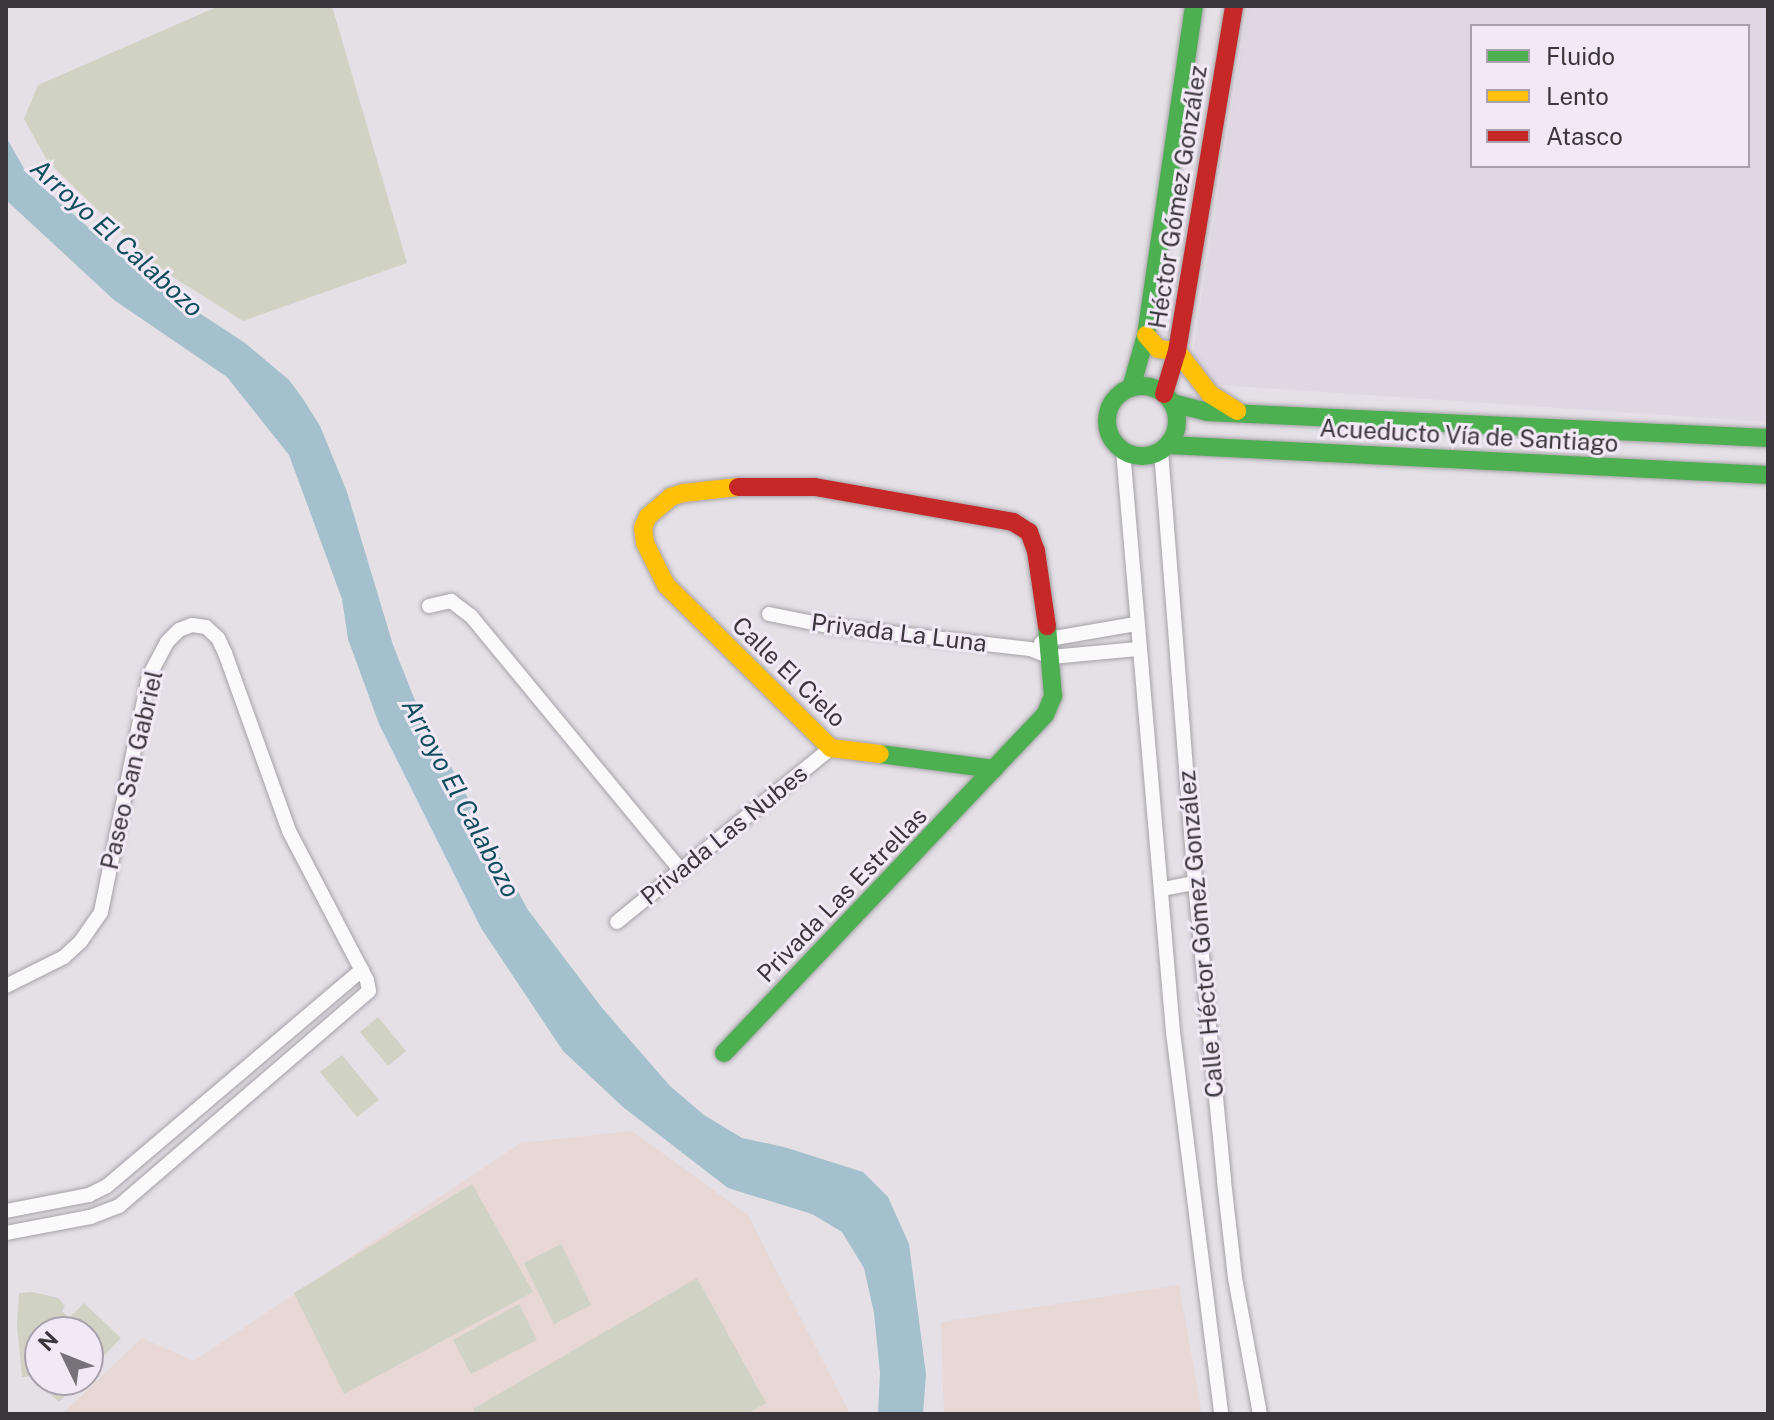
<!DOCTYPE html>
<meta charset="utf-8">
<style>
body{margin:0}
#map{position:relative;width:1774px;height:1420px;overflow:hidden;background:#e4e0e6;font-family:"Public Sans",sans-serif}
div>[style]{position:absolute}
.built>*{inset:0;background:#e0d7e5}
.education>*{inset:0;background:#e7d7d5}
.green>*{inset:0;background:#d0d2c4}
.water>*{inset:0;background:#a4c0cc}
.roads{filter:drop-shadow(0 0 2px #a5a2a7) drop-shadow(0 0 2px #a5a2a7)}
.street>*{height:14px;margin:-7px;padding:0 7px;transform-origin:7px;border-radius:7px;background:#fbfafb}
.fast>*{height:18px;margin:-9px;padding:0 9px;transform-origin:9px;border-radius:9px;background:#4caf50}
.fast>.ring{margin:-9px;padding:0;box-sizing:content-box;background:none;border:18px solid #4caf50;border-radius:50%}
.slow>*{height:18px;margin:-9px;padding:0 9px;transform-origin:9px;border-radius:9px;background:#ffc107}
.jam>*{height:18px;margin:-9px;padding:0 9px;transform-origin:9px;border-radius:9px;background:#c62828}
span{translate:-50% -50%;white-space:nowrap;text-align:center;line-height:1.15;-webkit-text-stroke:6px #f2e9f7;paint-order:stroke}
.street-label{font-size:24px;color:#3a363c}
.water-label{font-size:26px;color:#104e5e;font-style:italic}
.frame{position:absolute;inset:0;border:8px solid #3a363c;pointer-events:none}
.legend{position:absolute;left:1470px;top:24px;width:280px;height:144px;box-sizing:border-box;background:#f2e9f7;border:2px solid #a8a1ac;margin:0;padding:10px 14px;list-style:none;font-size:24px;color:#3a363c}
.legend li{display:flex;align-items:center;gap:16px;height:40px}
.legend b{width:40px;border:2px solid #a8a1ac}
.north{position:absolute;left:24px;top:1316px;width:80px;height:80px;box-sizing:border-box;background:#f2e9f7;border:2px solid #a8a1ac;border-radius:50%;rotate:313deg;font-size:22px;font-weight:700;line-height:32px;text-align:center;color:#3a363c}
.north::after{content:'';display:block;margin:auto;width:28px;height:36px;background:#767278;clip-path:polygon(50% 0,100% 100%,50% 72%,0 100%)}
</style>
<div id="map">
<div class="built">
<i style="clip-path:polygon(evenodd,1248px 6px,1768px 6px,1768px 422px,1216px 385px,1203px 373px,1194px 359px,1194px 344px,1248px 6px,1472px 26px,1748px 26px,1748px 166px,1472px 166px,1472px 26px)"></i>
</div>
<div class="education">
<i style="clip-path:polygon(632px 1131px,748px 1215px,850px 1414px,62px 1414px,142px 1338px,194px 1361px,521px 1143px)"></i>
<i style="clip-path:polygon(1179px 1285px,1202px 1414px,944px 1414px,941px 1322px)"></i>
</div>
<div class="green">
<i style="clip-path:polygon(219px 6px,332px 6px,407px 263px,243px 321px,157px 267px,48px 162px,24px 119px,38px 85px)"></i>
<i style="clip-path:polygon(378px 1017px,406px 1051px,388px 1066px,360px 1032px)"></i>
<i style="clip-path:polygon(342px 1055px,379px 1100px,357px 1117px,320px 1072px)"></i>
<i style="clip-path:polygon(472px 1184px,533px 1292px,344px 1394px,294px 1293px)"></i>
<i style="clip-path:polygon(561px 1244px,591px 1305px,554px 1324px,524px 1263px)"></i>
<i style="clip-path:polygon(697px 1278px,766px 1403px,747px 1414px,476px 1414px,473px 1409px)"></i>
<i style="clip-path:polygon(33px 1292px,58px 1298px,65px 1306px,62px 1311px,69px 1318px,84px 1303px,121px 1338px,88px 1372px,88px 1332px,40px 1332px,40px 1380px,81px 1380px,59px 1402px,31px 1376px,22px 1377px,17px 1325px,19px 1293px)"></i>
<i style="clip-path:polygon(519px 1304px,537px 1340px,471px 1374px,453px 1340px)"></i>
</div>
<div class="water">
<i style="clip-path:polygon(6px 137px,26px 172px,143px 276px,245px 343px,289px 380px,303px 399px,320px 426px,347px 492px,393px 645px,414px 698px,528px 910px,602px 1008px,670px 1086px,704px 1115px,742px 1138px,784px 1147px,863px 1172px,888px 1197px,909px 1244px,926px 1374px,923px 1414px,878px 1414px,880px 1373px,874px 1313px,864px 1268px,842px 1232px,812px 1214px,728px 1188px,623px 1107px,563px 1051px,481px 928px,379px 724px,348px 639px,342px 599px,289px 455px,227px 377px,114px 300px,6px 200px)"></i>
</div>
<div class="roads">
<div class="street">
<i style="left:1123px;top:451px;width:583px;rotate:85.08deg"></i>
<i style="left:1173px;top:1032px;width:385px;rotate:82.8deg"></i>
<i style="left:1161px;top:451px;width:433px;rotate:85.5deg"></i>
<i style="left:1195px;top:883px;width:299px;rotate:84.4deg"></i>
<i style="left:1224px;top:1181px;width:98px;rotate:83.5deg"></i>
<i style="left:1235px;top:1278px;width:138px;rotate:79.6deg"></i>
<i style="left:429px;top:606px;width:23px;rotate:-13deg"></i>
<i style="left:451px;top:601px;width:25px;rotate:37deg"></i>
<i style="left:471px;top:616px;width:330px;rotate:50.5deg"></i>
<i style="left:769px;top:614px;width:60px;rotate:11.5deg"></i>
<i style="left:828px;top:626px;width:203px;rotate:6.5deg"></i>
<i style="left:1030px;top:649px;width:22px;rotate:21deg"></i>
<i style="left:1051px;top:657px;width:87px;rotate:-5.3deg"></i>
<i style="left:1041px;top:643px;width:9px;rotate:-27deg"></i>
<i style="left:1049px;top:639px;width:88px;rotate:-9.8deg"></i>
<i style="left:1163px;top:889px;width:33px;rotate:-11deg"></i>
<i style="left:617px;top:922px;width:276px;rotate:-39.1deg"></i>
<i style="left:6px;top:986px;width:65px;rotate:-26.6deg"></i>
<i style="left:64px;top:957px;width:23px;rotate:-43deg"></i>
<i style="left:81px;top:941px;width:35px;rotate:-55deg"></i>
<i style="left:101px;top:912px;width:241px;rotate:-78.5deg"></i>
<i style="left:149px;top:676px;width:38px;rotate:-62deg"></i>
<i style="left:167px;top:642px;width:17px;rotate:-45deg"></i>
<i style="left:179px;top:630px;width:14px;rotate:-21deg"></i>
<i style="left:192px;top:625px;width:14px;rotate:8deg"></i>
<i style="left:206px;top:627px;width:16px;rotate:43deg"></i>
<i style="left:218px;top:638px;width:17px;rotate:65deg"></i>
<i style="left:225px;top:653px;width:189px;rotate:70.2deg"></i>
<i style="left:289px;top:831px;width:168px;rotate:62.4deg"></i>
<i style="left:367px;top:980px;width:11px;rotate:80deg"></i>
<i style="left:369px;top:991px;width:330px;rotate:139.3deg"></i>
<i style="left:119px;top:1206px;width:31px;rotate:159deg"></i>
<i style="left:90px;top:1217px;width:86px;rotate:169.2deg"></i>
<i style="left:6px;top:1211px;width:85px;rotate:-10.9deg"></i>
<i style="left:89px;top:1195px;width:20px;rotate:-27deg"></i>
<i style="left:107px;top:1186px;width:334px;rotate:-40.3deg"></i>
</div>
<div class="fast">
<i class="ring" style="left:1107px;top:386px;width:52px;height:52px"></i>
<i style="left:1131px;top:388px;width:55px;rotate:-74.2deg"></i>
<i style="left:1146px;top:335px;width:332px;rotate:-81.7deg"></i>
<i style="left:1172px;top:403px;width:36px;rotate:14deg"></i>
<i style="left:1207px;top:412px;width:562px;rotate:2.65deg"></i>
<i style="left:1168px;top:445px;width:601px;rotate:2.86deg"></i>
<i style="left:880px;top:754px;width:115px;rotate:7.5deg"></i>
<i style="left:724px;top:1053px;width:466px;rotate:-46.5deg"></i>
<i style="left:1045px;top:715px;width:21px;rotate:-67deg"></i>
<i style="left:1053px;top:696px;width:70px;rotate:-94.9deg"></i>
</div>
<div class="slow">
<i style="left:1146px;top:335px;width:18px;rotate:49deg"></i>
<i style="left:1158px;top:349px;width:19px;rotate:6deg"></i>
<i style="left:1177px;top:351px;width:54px;rotate:52.5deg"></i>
<i style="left:1210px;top:394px;width:32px;rotate:32deg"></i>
<i style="left:738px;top:487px;width:55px;rotate:173.8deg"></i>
<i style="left:683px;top:493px;width:13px;rotate:162deg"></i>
<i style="left:671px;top:497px;width:30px;rotate:140deg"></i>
<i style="left:648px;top:516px;width:13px;rotate:113deg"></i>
<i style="left:643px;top:528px;width:15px;rotate:82deg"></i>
<i style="left:645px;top:543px;width:47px;rotate:63.4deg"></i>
<i style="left:666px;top:585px;width:232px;rotate:44.7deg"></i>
<i style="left:831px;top:748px;width:49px;rotate:7deg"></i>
</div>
<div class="jam">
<i style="left:1164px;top:394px;width:45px;rotate:-73.2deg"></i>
<i style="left:1177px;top:351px;width:350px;rotate:-80.6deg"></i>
<i style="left:738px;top:487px;width:77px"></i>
<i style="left:815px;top:487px;width:201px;rotate:10deg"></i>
<i style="left:1013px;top:522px;width:19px;rotate:32deg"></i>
<i style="left:1029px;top:532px;width:20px;rotate:70deg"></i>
<i style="left:1036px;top:551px;width:76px;rotate:81.7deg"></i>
</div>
</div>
<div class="street-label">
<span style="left:1178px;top:197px;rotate:-81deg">Héctor Gómez González</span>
<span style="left:1469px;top:436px;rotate:3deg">Acueducto Vía de Santiago</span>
<span style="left:899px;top:633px;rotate:7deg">Privada La Luna</span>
<span style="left:789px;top:672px;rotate:44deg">Calle El Cielo</span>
<span style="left:132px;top:770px;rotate:-77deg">Paseo San Gabriel</span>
<span style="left:724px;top:835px;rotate:-39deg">Privada Las Nubes</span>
<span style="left:842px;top:895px;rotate:-46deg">Privada Las Estrellas</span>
<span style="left:1201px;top:934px;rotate:-95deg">Calle Héctor Gómez González</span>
</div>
<div class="water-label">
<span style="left:117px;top:238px;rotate:42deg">Arroyo El Calabozo</span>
<span style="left:461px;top:798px;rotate:62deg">Arroyo El Calabozo</span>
</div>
<div class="frame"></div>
<ul class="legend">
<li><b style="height:10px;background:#4caf50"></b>Fluido</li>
<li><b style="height:10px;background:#ffc107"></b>Lento</li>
<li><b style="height:10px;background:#c62828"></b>Atasco</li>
</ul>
<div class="north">N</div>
</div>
